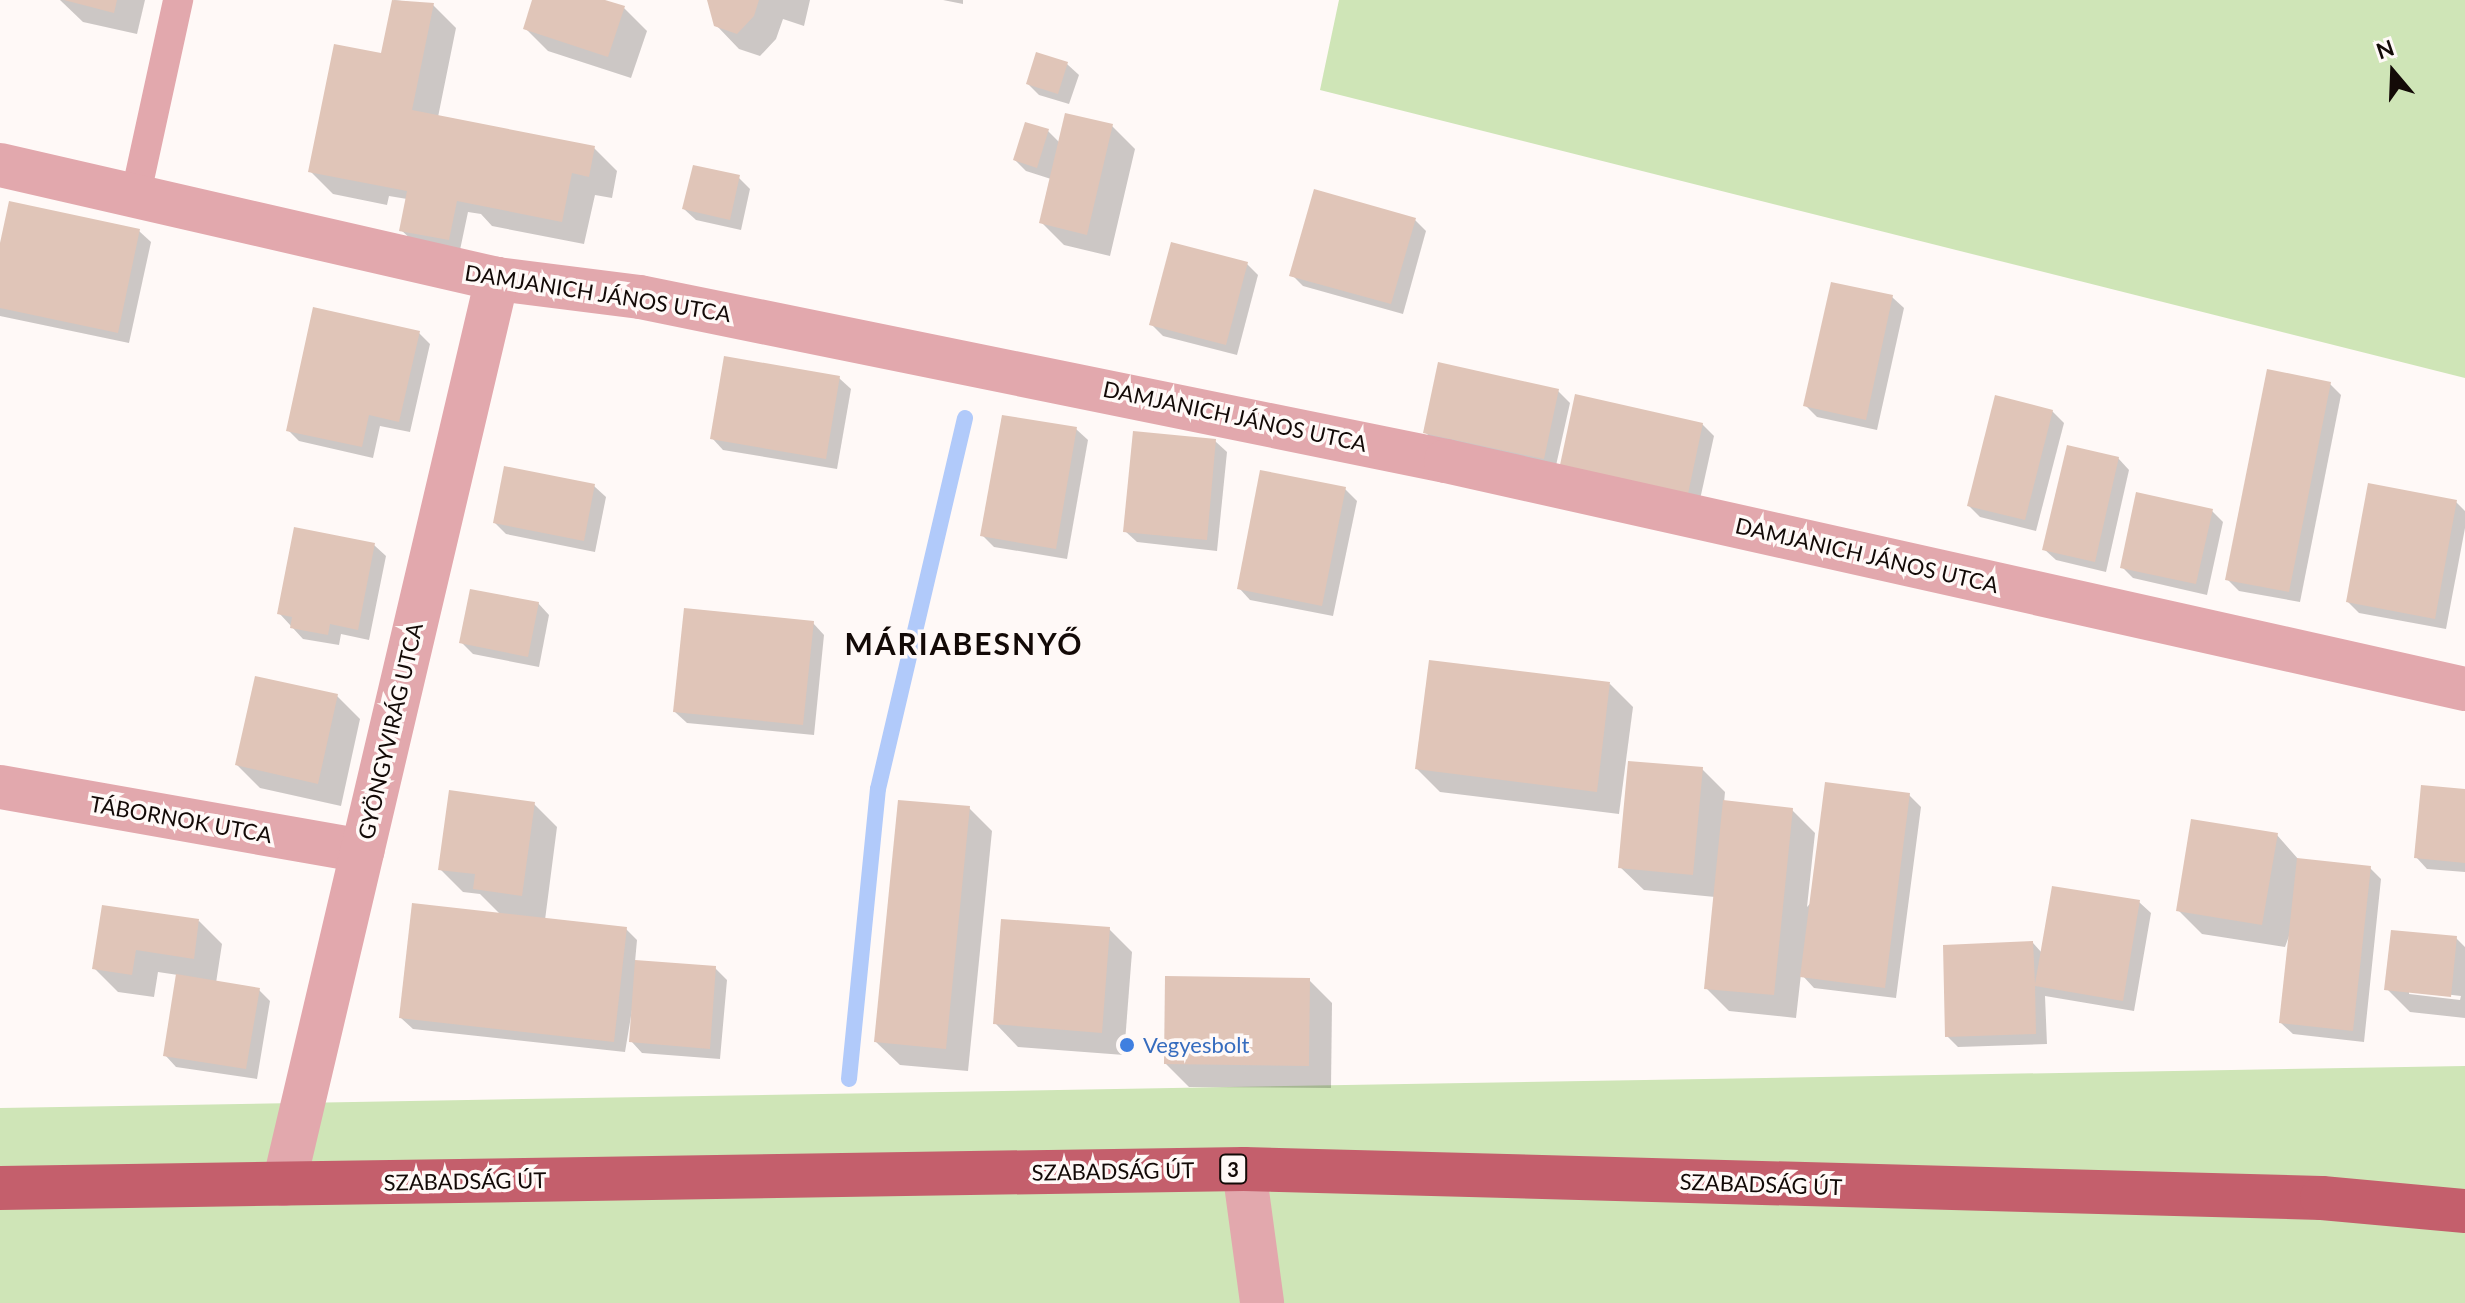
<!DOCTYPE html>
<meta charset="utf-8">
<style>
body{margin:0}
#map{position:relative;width:2465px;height:1303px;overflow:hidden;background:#fff9f7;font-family:Lato,sans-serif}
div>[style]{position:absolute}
.green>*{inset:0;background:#cfe5b7}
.shadow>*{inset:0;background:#0003}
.stream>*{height:16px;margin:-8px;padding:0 8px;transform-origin:8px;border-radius:8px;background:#b1cafa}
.building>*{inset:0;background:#e0c5b8}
.service>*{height:30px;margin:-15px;padding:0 15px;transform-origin:15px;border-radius:15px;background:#e2a8ad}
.minor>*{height:44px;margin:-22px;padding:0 22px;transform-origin:22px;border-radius:22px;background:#e2a8ad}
.primary>*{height:44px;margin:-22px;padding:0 22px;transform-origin:22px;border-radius:22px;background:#c45f6c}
.dots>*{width:22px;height:22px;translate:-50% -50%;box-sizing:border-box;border:4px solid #fff9f7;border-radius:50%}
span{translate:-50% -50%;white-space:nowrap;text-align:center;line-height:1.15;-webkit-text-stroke:7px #fff9f7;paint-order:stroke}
.shield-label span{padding:2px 6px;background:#fff9f7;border:2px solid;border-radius:6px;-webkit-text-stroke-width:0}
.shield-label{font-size:20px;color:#130a07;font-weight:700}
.street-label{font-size:22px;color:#130a07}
.shop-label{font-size:22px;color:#366cbe}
.left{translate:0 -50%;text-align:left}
.district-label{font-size:30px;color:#130a07;font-weight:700;letter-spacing:2px}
.north{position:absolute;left:2353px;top:32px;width:80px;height:80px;-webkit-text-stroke:6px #fff9f7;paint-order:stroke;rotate:341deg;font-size:22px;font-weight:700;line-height:32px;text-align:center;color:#130a07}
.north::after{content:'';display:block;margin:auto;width:28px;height:36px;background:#130a07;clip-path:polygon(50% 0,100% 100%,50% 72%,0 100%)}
</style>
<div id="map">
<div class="green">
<i style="clip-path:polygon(1339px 0,2465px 0,2465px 378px,1320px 90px)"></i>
<i style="clip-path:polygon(2465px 1066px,2465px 1303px,0 1303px,0 1108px)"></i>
</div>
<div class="shadow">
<i style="clip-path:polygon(60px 0,145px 0,137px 34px,83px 22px)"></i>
<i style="clip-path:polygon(394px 0,433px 5px,456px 28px,438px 117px,594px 148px,617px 171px,612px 198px,595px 195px,584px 244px,492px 226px,481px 214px,468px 212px,460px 250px,413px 241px,401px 230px,407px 199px,389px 196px,387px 205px,333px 194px,310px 171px,383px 55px)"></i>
<i style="clip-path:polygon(535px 0,599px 0,624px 8px,647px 31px,631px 78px,548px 51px,525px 28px)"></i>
<i style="clip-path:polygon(709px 0,810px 0,804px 26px,783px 19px,776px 39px,760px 56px,739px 49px,716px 25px)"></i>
<i style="clip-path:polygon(943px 0,963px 0,963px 4px)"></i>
<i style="clip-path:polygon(1067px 64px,1079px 75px,1069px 104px,1039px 95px,1028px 84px)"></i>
<i style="clip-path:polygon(1112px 126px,1135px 149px,1110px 256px,1064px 245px,1041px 222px,1051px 179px,1026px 171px,1015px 160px,1048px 131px,1060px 143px)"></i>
<i style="clip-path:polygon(738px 177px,750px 189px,741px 230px,696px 220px,684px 209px)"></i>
<i style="clip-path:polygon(1415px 220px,1426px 231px,1403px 314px,1303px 286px,1292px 275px)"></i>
<i style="clip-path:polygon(139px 231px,151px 242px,129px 343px,0 316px,0 252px)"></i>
<i style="clip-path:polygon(1247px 264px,1258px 275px,1237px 355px,1163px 336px,1151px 324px)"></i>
<i style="clip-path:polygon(1892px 297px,1904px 308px,1877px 430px,1817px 417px,1806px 406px)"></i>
<i style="clip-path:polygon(419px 333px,430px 344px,410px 432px,380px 426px,373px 458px,299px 441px,288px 430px)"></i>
<i style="clip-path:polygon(839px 378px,851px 389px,837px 469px,723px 450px,712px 438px)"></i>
<i style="clip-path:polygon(2330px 384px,2341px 395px,2300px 602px,2239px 591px,2227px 579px)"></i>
<i style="clip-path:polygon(1558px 391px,1570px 403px,1555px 470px,1436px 443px,1425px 432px)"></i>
<i style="clip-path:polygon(2052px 411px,2064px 423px,2036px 531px,1980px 517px,1969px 506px)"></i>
<i style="clip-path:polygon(1702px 424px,1714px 436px,1699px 504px,1573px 476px)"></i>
<i style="clip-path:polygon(1076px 429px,1088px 440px,1067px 559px,994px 547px,983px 536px)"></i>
<i style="clip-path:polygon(1215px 441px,1227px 452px,1217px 551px,1137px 542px,1125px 531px)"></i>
<i style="clip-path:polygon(2118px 458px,2129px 470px,2106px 572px,2056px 560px,2044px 549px)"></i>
<i style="clip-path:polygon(594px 486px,606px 497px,595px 552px,506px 534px,495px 523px)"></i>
<i style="clip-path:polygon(1345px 489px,1357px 501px,1333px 616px,1250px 600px,1239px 588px)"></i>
<i style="clip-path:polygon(2456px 502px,2465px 511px,2465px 528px,2446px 629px,2359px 613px,2348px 602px)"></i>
<i style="clip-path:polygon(2212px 511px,2223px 522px,2207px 595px,2133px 578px,2122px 567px)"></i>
<i style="clip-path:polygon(374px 545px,386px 556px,369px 640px,341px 634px,339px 645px,303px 639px,279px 613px)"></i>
<i style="clip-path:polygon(538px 603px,549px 615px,539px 667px,473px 654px,462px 643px)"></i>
<i style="clip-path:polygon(813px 623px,824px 635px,814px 735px,687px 723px,675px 712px)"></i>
<i style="clip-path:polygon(1610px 684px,1633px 707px,1619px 814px,1440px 792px,1417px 769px)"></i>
<i style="clip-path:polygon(337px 696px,360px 719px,341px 806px,260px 788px,237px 765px)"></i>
<i style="clip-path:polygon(1702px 769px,1725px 792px,1724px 803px,1792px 810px,1815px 833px,1807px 907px,1909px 795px,1921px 807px,1896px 998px,1814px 988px,1801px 974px,1796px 1018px,1729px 1011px,1706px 988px,1715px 897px,1644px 890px,1620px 867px)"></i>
<i style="clip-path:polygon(2465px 791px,2465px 872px,2427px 869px,2416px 857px)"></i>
<i style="clip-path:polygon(534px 804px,557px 827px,545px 920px,626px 929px,637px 940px,635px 962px,715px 968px,727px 980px,720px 1059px,642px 1053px,631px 1041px,634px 998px,625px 1052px,413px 1029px,401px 1018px,501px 915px,480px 894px,463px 892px,440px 869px)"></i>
<i style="clip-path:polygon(969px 808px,992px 831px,968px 1071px,900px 1065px,876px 1042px)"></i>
<i style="clip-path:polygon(2277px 835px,2299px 860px,2370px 868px,2381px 879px,2364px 1042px,2293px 1034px,2281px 1023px,2292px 928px,2285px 947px,2202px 934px,2178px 910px)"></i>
<i style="clip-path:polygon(2139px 902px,2151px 913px,2134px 1011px,2045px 996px,2047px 1044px,1958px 1047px,1947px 1036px,2033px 943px,2042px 953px)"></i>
<i style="clip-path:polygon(199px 921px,222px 944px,216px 983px,259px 990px,270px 1001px,257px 1079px,176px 1067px,165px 1055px,178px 975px,158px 972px,154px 997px,118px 992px,95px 969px)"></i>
<i style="clip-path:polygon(1109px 929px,1132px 952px,1124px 1055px,1018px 1047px,995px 1023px)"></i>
<i style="clip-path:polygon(evenodd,2456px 938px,2465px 947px,2465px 1018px,2410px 1012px,2387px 989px,2456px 938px,2409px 990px,2461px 996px,2460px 1000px,2409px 994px,2409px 990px)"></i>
<i style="clip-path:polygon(1309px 980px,1332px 1003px,1331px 1088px,1189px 1087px,1166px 1064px)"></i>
</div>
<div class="stream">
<i style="left:849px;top:1079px;width:291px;rotate:-84.3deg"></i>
<i style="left:878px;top:789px;width:381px;rotate:-76.8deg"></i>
</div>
<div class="building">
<i style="clip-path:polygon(64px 0,117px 0,114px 13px)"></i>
<i style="clip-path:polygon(392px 0,434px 3px,412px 110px,595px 146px,589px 177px,572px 173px,562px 222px,457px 201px,449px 240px,399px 231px,407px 191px,308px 172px,334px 44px,381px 53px)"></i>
<i style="clip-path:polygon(532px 0,605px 0,625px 6px,608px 57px,523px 29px)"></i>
<i style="clip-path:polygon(707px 0,759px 0,754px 16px,737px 34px,714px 26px)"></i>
<i style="clip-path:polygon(1036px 52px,1068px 62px,1058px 94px,1026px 84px)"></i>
<i style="clip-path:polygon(1065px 113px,1113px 124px,1087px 235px,1039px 223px)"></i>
<i style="clip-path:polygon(1025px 122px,1049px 129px,1037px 168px,1013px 160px)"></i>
<i style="clip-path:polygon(693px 165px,740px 175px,730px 220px,682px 209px)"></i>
<i style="clip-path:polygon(1314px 189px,1416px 218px,1391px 304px,1289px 276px)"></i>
<i style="clip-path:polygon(9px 201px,140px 229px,118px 333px,0 308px,0 243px)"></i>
<i style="clip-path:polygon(1171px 242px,1248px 262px,1226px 345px,1149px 325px)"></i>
<i style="clip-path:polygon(1831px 282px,1893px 295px,1866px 420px,1803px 406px)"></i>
<i style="clip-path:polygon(313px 307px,420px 331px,399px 422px,369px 415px,362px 447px,286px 431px)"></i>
<i style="clip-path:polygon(724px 356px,840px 376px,826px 459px,710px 439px)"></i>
<i style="clip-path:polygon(1438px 362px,1559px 389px,1544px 459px,1423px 433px)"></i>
<i style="clip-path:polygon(2267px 369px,2331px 382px,2289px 592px,2225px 580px)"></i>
<i style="clip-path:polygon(1575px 394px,1703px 423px,1688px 494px,1560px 465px)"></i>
<i style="clip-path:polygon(1995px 395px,2053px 410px,2025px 520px,1967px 506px)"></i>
<i style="clip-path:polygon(1002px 415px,1077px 427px,1056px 549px,980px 536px)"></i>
<i style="clip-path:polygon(1133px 431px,1216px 439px,1207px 540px,1123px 532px)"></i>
<i style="clip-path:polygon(2067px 445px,2119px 457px,2095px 562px,2042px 550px)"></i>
<i style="clip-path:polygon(504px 466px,595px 484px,584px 541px,493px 523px)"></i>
<i style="clip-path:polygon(1260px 470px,1346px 487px,1322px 606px,1237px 589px)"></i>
<i style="clip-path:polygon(2368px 483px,2457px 500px,2435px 619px,2346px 602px)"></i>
<i style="clip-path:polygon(2136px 492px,2213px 509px,2196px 584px,2120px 568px)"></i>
<i style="clip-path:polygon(294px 527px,375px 543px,358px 630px,330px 624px,328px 635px,290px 628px,292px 617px,277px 614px)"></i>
<i style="clip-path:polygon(470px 589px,539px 602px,528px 657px,459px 643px)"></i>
<i style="clip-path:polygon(684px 608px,814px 621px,803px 725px,673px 712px)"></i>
<i style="clip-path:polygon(1429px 660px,1610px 682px,1597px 792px,1415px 769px)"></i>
<i style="clip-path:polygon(255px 676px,338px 694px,318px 784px,235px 765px)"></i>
<i style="clip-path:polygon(1628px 761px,1703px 767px,1693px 875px,1618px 868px)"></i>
<i style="clip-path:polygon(1825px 782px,1910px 793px,1885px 988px,1800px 977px)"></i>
<i style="clip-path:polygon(2421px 785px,2465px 789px,2465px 863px,2414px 858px)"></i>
<i style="clip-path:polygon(449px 790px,535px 802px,522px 896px,473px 889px,475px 874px,438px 870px)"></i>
<i style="clip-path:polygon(898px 800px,970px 806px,946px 1049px,874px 1042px)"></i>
<i style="clip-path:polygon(1723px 800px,1793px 808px,1774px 995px,1704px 989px)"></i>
<i style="clip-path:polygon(2191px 819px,2278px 833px,2262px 925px,2176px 911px)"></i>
<i style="clip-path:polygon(2297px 858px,2371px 866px,2353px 1031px,2279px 1023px)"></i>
<i style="clip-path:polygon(2052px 886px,2140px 900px,2123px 1001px,2035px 986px,2036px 1034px,1945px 1037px,1943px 945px,2033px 941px,2035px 984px)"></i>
<i style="clip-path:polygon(412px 903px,627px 927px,614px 1042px,399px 1018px)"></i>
<i style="clip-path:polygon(102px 905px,199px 919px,194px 959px,136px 950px,132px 975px,92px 969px)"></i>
<i style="clip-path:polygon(1001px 919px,1110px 927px,1102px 1033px,993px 1024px)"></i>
<i style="clip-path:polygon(2391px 930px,2457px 936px,2451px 997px,2384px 990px)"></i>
<i style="clip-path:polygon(635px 960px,716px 966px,710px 1049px,629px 1042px)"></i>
<i style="clip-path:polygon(176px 974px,260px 988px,246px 1069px,163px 1056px)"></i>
<i style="clip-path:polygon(1165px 976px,1310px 978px,1309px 1066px,1164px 1064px)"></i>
</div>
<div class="service">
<i style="left:135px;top:198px;width:203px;rotate:-77.7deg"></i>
</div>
<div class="minor">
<i style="left:0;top:165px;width:510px;rotate:12.92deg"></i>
<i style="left:497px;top:279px;width:144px;rotate:7.2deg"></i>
<i style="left:640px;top:297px;width:823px;rotate:11.5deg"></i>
<i style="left:1446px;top:461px;width:1044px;rotate:12.61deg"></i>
<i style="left:0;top:787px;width:368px;rotate:10deg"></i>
<i style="left:1244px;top:1169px;width:135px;rotate:82.3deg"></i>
<i style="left:284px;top:1184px;width:930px;rotate:-76.76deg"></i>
</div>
<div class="primary">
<i style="left:0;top:1188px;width:1244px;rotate:-0.88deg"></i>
<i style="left:1244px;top:1169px;width:1078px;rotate:1.54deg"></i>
<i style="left:2322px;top:1198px;width:144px;rotate:5.2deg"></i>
</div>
<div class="dots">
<i style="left:1127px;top:1045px;background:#3f7fe0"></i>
</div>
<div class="shield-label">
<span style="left:1233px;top:1169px">3</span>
</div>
<div class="street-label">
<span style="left:598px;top:293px;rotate:9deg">DAMJANICH JÁNOS UTCA</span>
<span style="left:1235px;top:416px;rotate:12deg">DAMJANICH JÁNOS UTCA</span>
<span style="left:1867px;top:555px;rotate:13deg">DAMJANICH JÁNOS UTCA</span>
<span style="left:390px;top:731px;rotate:-77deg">GYÖNGYVIRÁG UTCA</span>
<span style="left:181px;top:819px;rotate:10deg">TÁBORNOK UTCA</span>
<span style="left:1113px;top:1171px;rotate:-1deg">SZABADSÁG ÚT</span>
<span style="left:465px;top:1181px;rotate:-1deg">SZABADSÁG ÚT</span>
<span style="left:1761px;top:1184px;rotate:2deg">SZABADSÁG ÚT</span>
</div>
<div class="shop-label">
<span class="left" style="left:1143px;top:1045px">Vegyesbolt</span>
</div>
<div class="district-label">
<span style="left:964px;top:643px">MÁRIABESNYŐ</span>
</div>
<div class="north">N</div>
</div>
